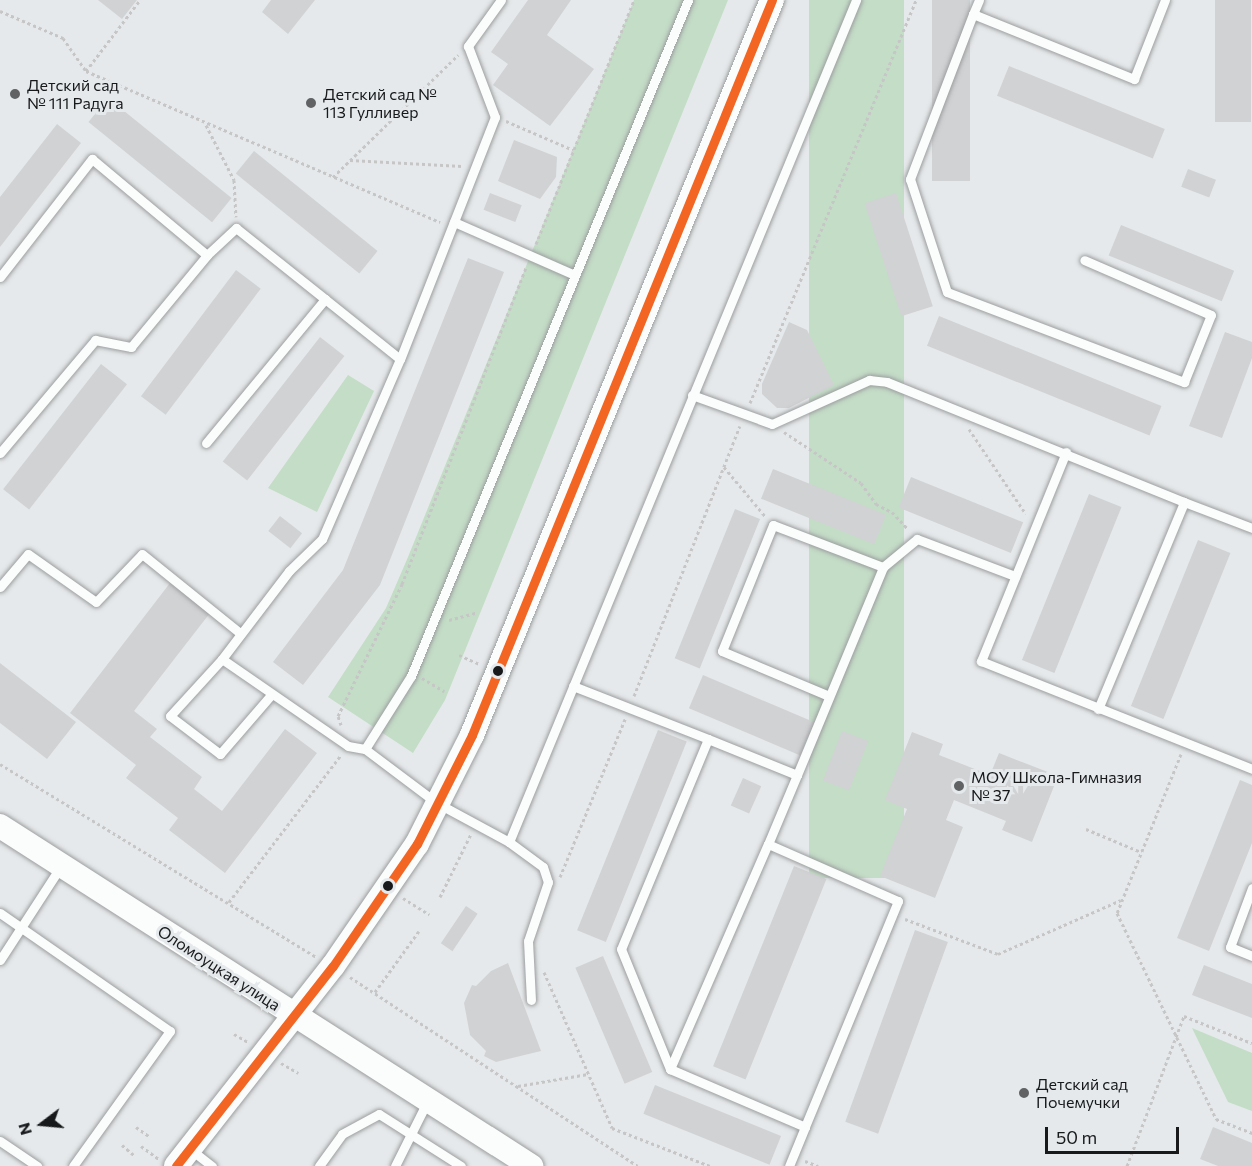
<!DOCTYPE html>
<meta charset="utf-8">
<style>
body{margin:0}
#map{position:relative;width:1252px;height:1166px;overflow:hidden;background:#e6e9eb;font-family:Commissioner,sans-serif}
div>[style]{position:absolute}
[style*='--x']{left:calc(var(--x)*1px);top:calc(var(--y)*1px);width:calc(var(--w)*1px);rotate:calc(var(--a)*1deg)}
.green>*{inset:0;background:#c4ddc7;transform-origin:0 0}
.building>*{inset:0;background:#d1d2d4;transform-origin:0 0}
.path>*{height:3px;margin-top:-1.5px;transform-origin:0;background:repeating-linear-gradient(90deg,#c6c6c6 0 3px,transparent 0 6px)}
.roads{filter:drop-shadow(0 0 2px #9c9e9f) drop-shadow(0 0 2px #9c9e9f)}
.service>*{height:9px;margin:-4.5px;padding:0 4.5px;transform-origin:4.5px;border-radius:4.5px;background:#fbfcfc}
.tertiary>*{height:24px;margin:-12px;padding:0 12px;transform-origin:12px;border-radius:12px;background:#fbfcfc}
.bus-1>*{height:9px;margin:-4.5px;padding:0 4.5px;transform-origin:4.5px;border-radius:4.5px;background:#f26522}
.dots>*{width:16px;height:16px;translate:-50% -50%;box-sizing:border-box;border:3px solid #e5e9ec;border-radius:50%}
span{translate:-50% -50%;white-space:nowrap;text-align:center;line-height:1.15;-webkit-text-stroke:6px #e5e9ec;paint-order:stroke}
.poi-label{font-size:16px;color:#18191b}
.left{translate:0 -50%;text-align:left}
.street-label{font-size:16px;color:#18191b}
.north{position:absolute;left:12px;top:1094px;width:60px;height:60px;-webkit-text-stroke:4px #e5e9ec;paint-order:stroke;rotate:254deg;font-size:16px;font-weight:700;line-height:24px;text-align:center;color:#18191b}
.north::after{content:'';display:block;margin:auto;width:21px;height:27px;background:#18191b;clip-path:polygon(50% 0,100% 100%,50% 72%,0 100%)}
.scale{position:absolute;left:1045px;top:1127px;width:134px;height:27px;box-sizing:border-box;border:3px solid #18191b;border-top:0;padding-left:8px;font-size:18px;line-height:21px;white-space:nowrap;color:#18191b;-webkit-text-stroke:4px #e5e9ec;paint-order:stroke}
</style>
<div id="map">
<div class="green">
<i style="clip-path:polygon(634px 0,728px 0,445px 700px,413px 753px,328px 697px,386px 608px,408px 557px)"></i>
<i style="left:809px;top:0;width:95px;height:878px"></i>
<i style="clip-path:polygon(348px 375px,374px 391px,317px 512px,268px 488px)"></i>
<i style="clip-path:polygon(1192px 1028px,1252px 1053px,1252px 1111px,1228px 1102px)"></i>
</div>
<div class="building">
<i style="clip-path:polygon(98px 0,137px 0,122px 19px)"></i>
<i style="clip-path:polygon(271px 0,315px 0,288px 34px,262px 12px)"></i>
<i style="clip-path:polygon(528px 0,571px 0,547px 35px,594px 69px,550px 126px,493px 85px,508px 64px,491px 52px)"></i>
<i style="left:932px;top:0;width:38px;height:181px"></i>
<i style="left:1215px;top:0;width:36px;height:122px"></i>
<i style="left:1009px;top:66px;width:168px;height:32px;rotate:22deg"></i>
<i style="left:108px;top:98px;width:159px;height:31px;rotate:39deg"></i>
<i style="clip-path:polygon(57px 124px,81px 143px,0 247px,0 197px)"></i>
<i style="clip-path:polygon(514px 140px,557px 157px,556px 177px,540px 199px,498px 181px)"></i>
<i style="left:254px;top:151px;width:159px;height:29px;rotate:39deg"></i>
<i style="left:1188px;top:169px;width:30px;height:19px;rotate:21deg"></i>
<i style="left:490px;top:193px;width:34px;height:18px;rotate:21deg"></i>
<i style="left:896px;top:193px;width:119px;height:33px;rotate:72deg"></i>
<i style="left:1121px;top:225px;width:122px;height:33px;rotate:22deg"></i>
<i style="clip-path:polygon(468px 258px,504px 272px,380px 585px,303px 685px,273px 662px,343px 570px)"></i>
<i style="left:236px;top:270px;width:31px;height:158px;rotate:37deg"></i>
<i style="left:939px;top:316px;width:240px;height:32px;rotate:22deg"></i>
<i style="clip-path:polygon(789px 322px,807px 330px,834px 385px,789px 408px,777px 408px,762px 394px,762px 384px)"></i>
<i style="clip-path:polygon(1225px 332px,1252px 342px,1252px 358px,1222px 438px,1189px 426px)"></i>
<i style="left:320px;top:337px;width:31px;height:158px;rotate:38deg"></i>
<i style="left:101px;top:364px;width:33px;height:159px;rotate:38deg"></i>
<i style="left:773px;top:469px;width:122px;height:32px;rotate:22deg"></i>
<i style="left:911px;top:477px;width:121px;height:33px;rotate:22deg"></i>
<i style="left:1089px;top:494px;width:35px;height:179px;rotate:22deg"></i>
<i style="left:735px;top:509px;width:27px;height:161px;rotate:22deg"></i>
<i style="left:280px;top:516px;width:28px;height:19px;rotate:38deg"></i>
<i style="left:1198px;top:540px;width:35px;height:179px;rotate:22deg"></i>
<i style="clip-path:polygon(170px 583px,210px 613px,134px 711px,157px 729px,150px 737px,202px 777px,194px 789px,222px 811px,285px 729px,317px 753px,225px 873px,169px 830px,178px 818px,126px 778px,136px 765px,70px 713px)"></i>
<i style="clip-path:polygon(0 663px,76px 722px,47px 759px,0 723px)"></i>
<i style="left:703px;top:675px;width:121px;height:36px;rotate:23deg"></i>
<i style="left:658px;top:730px;width:31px;height:216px;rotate:22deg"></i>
<i style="left:842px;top:731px;width:28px;height:53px;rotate:21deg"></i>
<i style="clip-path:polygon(912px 732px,943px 744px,939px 755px,990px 775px,999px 753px,1058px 776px,1032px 842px,1002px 830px,1006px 821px,954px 800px,946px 820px,963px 827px,935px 898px,880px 876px,907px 809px,885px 800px)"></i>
<i style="left:743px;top:778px;width:20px;height:30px;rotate:24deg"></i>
<i style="clip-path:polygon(1240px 780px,1252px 785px,1252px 843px,1209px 951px,1177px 938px)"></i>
<i style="left:794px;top:866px;width:35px;height:216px;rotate:22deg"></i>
<i style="left:466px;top:906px;width:14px;height:45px;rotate:34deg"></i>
<i style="left:915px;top:930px;width:35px;height:204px;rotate:20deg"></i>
<i style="left:603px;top:956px;width:126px;height:30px;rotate:67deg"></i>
<i style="clip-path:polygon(508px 963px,541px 1051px,496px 1062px,484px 1056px,486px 1051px,470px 1035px,464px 1003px,472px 985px,476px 986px,491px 971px)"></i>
<i style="clip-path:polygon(1204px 965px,1252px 984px,1252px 1018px,1192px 995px)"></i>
<i style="left:655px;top:1085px;width:136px;height:31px;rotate:22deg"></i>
<i style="clip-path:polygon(1213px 1127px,1252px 1143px,1252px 1166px,1218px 1166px,1200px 1159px)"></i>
</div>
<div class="path">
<i style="--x:0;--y:11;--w:69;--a:23.2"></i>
<i style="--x:63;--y:38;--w:40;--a:55.1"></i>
<i style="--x:86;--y:71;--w:385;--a:23.1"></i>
<i style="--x:86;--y:71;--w:89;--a:-52.7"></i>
<i style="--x:506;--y:121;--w:73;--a:23.4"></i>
<i style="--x:206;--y:125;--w:62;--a:63"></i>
<i style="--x:234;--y:180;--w:37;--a:87"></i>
<i style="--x:350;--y:160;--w:112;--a:3.1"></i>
<i style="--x:333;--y:177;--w:175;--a:-44.3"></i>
<i style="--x:536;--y:244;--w:263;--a:-68.1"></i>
<i style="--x:750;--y:403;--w:436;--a:-67.6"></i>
<i style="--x:969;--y:429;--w:102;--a:56.2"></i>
<i style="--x:784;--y:432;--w:92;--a:33.5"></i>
<i style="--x:861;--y:483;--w:26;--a:54"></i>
<i style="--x:876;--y:504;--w:18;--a:27"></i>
<i style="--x:892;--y:512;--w:23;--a:47"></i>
<i style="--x:724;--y:467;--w:64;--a:50.1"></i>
<i style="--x:449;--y:620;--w:28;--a:-15"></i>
<i style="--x:459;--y:655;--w:22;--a:24"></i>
<i style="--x:422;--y:678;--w:26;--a:31"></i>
<i style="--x:634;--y:696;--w:290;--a:-68.6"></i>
<i style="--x:341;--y:725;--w:9;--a:-108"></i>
<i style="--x:338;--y:716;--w:147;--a:-64.1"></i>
<i style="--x:402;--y:584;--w:340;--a:-68.6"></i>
<i style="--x:1181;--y:754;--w:171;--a:111.9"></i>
<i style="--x:1117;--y:913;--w:229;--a:64.3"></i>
<i style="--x:1216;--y:1119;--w:39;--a:21"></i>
<i style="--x:0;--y:764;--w:370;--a:31.4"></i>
<i style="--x:1086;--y:829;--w:60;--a:22.7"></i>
<i style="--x:560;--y:877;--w:171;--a:-67.6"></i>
<i style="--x:440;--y:897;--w:70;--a:-63.8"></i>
<i style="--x:403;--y:898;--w:31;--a:32"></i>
<i style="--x:229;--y:902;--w:185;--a:-52.7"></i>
<i style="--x:905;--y:919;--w:99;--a:20.6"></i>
<i style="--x:998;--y:954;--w:134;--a:-23.7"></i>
<i style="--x:544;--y:972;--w:170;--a:66.4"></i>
<i style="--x:612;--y:1128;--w:105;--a:21.2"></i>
<i style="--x:350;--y:977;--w:344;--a:33.3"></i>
<i style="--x:375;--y:992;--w:75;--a:-54.2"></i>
<i style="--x:234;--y:1034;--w:16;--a:30"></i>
<i style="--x:281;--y:1063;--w:20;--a:30"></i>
<i style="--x:518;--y:1086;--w:71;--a:-9.7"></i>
<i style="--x:136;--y:1127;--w:16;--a:35"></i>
<i style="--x:122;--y:1145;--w:16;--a:40"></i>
<i style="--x:141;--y:1146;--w:22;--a:36"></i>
<i style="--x:805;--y:1161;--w:14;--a:21"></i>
<i style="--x:1127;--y:1166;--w:160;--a:-69.2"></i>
<i style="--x:1184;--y:1016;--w:73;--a:21.7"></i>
</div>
<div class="roads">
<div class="service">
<i style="--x:501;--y:0;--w:57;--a:125.7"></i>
<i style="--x:468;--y:46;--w:76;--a:69.2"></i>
<i style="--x:495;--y:117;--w:260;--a:111.4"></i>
<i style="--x:400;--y:359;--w:196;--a:113.4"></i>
<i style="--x:322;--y:539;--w:46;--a:135.9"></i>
<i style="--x:289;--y:571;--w:111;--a:127.3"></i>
<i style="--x:222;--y:659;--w:153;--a:34.6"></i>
<i style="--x:348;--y:746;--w:17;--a:10"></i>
<i style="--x:365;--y:749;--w:90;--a:36.9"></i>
<i style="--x:437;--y:803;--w:82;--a:28.4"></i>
<i style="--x:509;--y:842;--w:911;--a:-67.6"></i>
<i style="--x:979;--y:0;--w:15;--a:113"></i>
<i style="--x:973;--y:14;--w:174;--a:22"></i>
<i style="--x:1134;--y:79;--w:85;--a:-68.6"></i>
<i style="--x:973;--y:14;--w:177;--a:110.9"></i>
<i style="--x:910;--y:179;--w:119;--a:71.9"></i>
<i style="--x:947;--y:292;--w:254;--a:20.8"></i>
<i style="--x:1184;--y:382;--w:72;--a:-68.1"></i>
<i style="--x:1211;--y:315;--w:138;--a:-156.6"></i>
<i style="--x:454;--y:222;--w:132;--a:23.7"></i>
<i style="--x:0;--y:277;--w:150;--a:-52.1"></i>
<i style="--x:92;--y:159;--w:150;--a:39.9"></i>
<i style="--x:692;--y:395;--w:85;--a:19.9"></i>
<i style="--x:772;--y:424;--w:107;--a:-24.4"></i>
<i style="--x:869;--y:380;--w:18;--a:6"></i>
<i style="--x:887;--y:382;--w:320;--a:22"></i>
<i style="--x:206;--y:443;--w:187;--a:-50.4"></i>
<i style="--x:325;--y:299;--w:96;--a:38.7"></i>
<i style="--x:1066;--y:452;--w:226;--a:112.1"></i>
<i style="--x:981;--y:661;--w:292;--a:21.7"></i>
<i style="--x:0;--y:453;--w:148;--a:-49.9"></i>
<i style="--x:95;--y:340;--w:37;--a:11"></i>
<i style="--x:131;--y:347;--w:119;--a:-50.4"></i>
<i style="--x:207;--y:255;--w:40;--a:-43"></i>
<i style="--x:236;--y:228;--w:114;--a:38.6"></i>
<i style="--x:0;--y:587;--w:43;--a:-49.7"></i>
<i style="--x:28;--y:554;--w:83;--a:35.2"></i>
<i style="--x:96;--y:602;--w:66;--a:-46.2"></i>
<i style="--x:142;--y:554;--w:127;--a:38.9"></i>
<i style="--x:222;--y:659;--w:77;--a:132.4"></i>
<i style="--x:170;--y:716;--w:63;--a:37.2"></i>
<i style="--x:220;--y:754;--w:77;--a:-49.2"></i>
<i style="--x:573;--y:686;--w:145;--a:21.4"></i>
<i style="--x:708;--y:739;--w:227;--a:112.5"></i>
<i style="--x:621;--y:949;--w:130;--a:67.8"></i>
<i style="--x:670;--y:1069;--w:147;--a:23.2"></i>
<i style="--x:805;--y:1127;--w:42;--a:112.3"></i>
<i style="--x:829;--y:696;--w:116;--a:-157.2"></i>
<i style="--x:722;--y:651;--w:136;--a:-68"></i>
<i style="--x:773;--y:525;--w:118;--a:20.9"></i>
<i style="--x:1098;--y:709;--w:224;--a:-67.4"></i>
<i style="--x:1184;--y:502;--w:73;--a:20.9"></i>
<i style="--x:708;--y:739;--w:96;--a:22"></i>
<i style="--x:797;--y:775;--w:75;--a:112.8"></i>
<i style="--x:768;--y:844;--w:142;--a:23.7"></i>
<i style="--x:898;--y:901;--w:244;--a:112.4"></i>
<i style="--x:365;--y:749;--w:86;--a:-57.8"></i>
<i style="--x:411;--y:676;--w:731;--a:-67.72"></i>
<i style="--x:797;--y:775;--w:225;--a:-67.5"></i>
<i style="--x:883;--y:567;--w:44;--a:-39.5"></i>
<i style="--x:917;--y:539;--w:105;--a:20.7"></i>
<i style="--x:509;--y:842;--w:42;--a:36.3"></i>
<i style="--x:543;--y:867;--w:16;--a:72"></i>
<i style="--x:548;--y:882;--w:62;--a:108.7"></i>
<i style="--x:528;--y:941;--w:59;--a:87.1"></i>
<i style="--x:1252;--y:888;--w:63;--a:110.4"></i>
<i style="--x:1230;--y:947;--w:24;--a:22"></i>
<i style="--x:0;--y:913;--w:207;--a:34.8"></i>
<i style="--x:170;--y:1031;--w:166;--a:125.7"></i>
<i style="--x:0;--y:960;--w:112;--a:-57"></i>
<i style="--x:670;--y:1069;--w:245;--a:-66.5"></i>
<i style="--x:0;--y:1141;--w:45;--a:34"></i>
<i style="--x:190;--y:1149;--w:28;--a:38"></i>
<i style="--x:319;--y:1166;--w:39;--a:-54"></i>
<i style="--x:342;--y:1134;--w:42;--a:-28.4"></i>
<i style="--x:379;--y:1114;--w:97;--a:32.4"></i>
<i style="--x:395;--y:1166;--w:74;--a:-63.4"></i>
</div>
<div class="tertiary">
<i style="--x:0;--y:826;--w:631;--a:32.63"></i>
<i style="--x:176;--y:1166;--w:254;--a:-51.9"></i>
<i style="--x:333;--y:966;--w:148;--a:-55.5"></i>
<i style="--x:417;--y:844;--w:122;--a:-63.2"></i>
<i style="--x:472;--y:735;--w:794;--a:-67.8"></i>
</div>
</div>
<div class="bus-1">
<i style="--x:176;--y:1166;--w:254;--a:-51.9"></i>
<i style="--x:333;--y:966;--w:148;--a:-55.5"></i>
<i style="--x:417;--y:844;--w:122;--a:-63.2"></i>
<i style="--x:472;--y:735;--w:794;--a:-67.8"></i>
</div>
<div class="dots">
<i style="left:15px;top:94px;background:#606264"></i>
<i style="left:311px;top:103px;background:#606264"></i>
<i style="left:498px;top:671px;background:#18191b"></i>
<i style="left:959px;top:786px;background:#606264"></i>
<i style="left:388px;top:886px;background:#18191b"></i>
<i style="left:1024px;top:1093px;background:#606264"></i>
</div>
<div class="poi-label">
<span class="left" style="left:27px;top:94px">Детский сад<br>№ 111 Радуга</span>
<span class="left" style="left:323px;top:103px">Детский сад №<br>113 Гулливер</span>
<span class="left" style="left:971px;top:786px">МОУ Школа-Гимназия<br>№ 37</span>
<span class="left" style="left:1036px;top:1093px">Детский сад<br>Почемучки</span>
</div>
<div class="street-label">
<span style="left:219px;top:968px;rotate:33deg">Оломоуцкая улица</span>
</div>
<div class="north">N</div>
<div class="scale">50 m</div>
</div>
